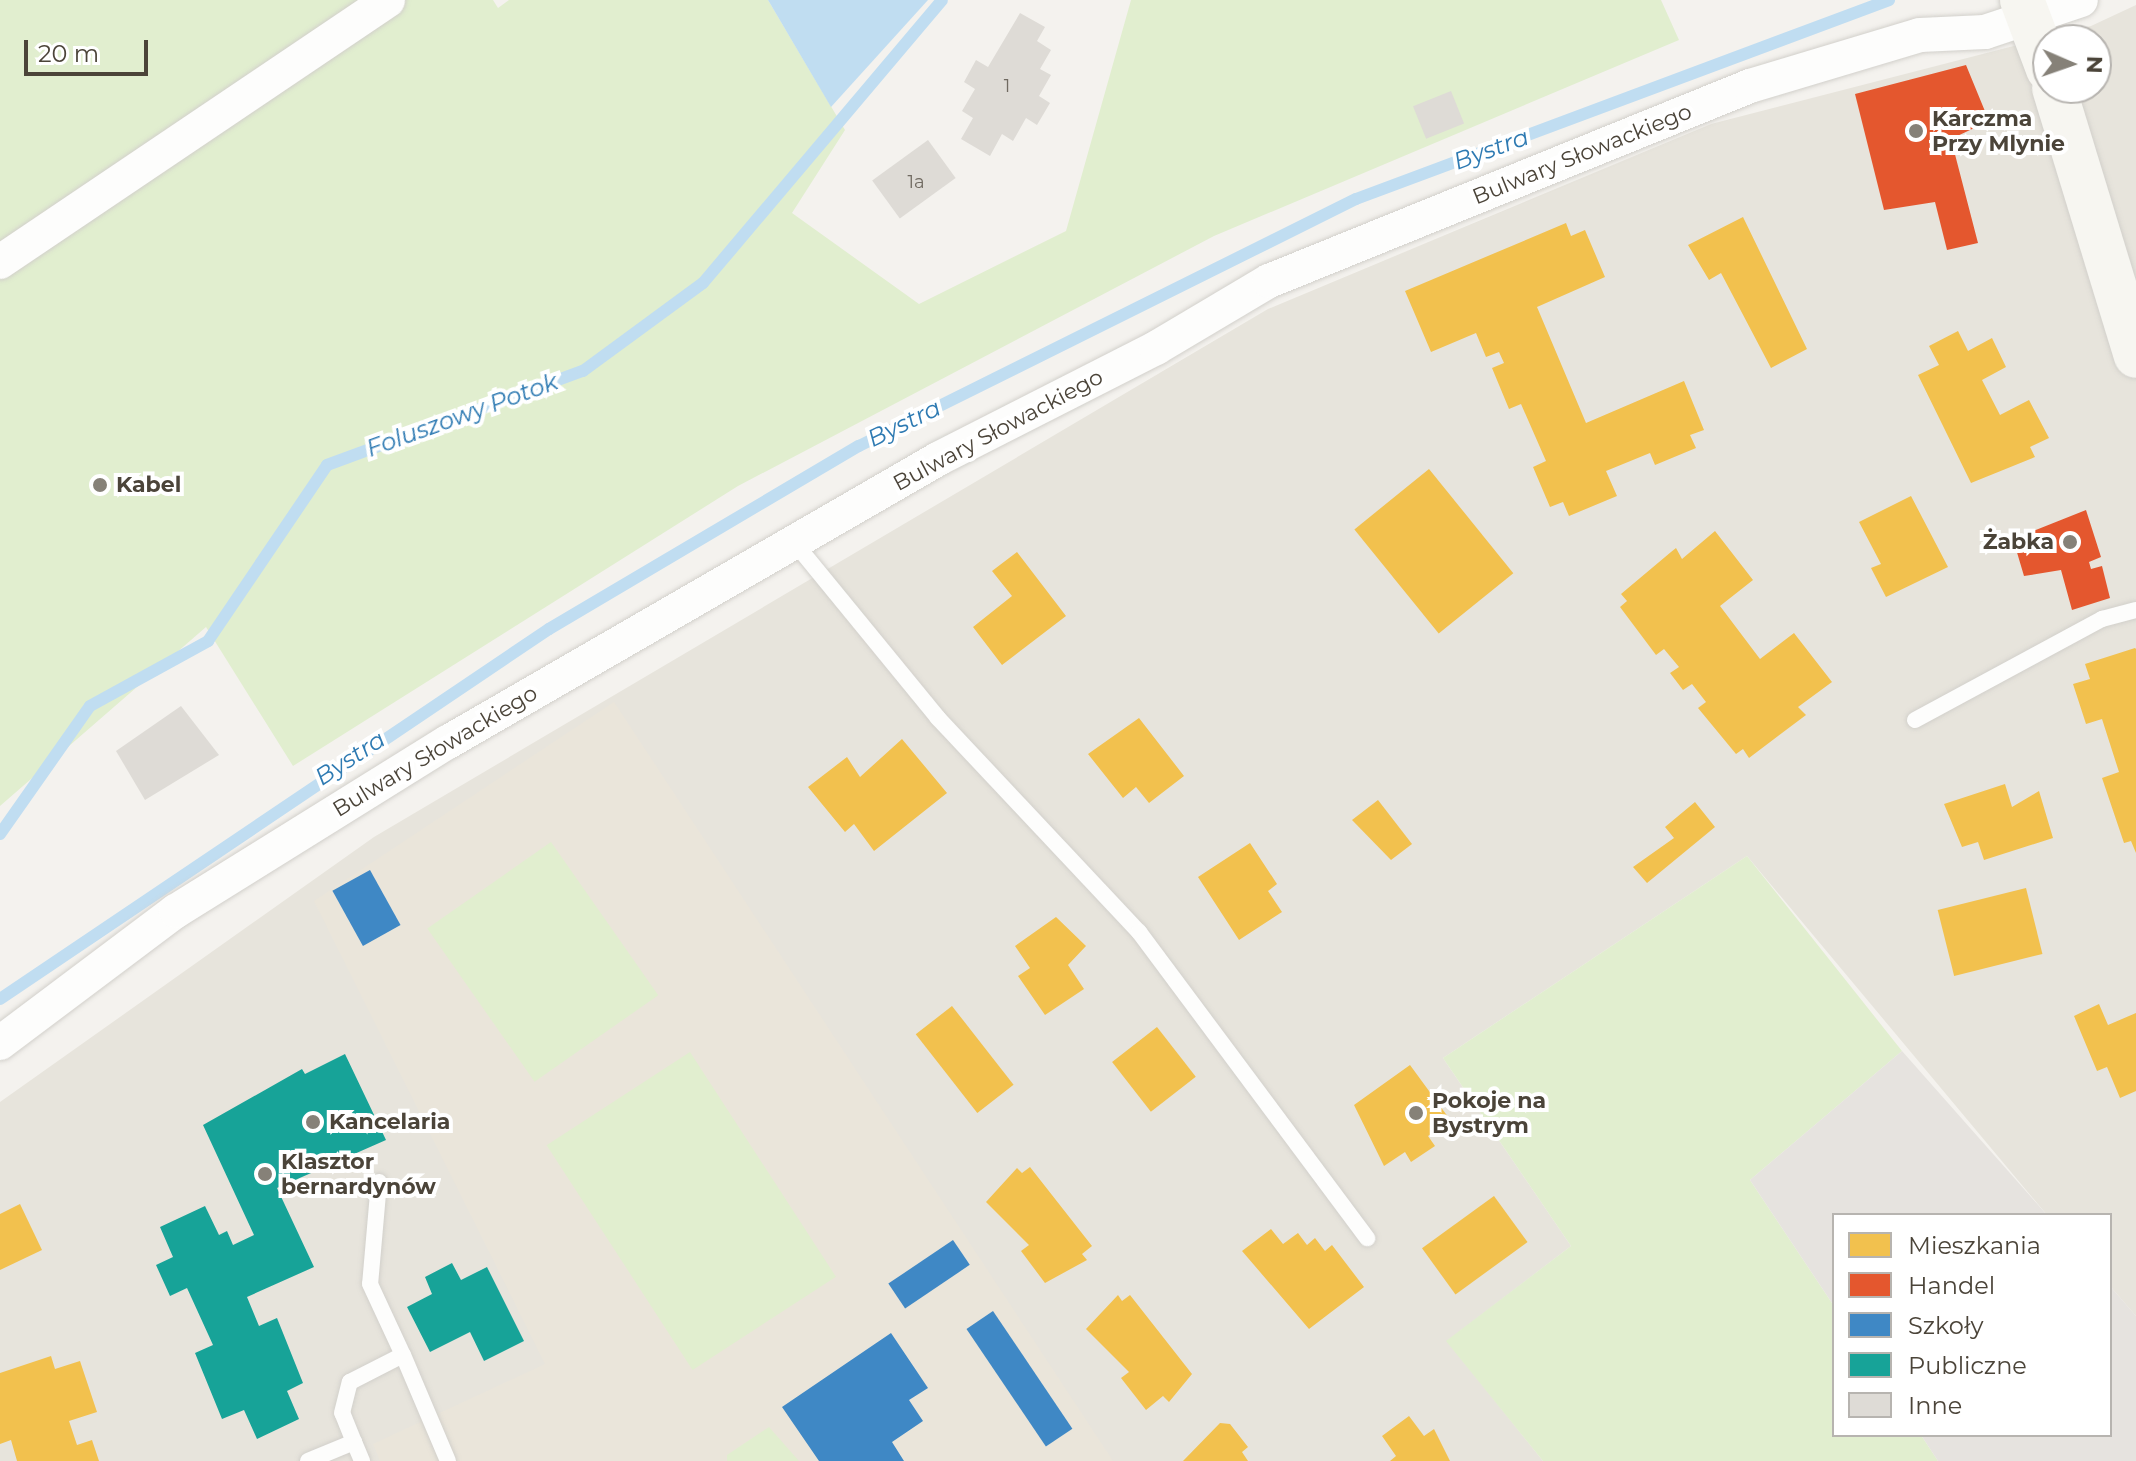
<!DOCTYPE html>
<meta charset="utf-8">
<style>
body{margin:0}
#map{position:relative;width:2136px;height:1461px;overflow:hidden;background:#f4f2ee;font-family:Montserrat,sans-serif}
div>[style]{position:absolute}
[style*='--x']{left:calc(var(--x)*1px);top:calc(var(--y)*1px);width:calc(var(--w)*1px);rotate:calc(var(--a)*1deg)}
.residential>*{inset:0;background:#e7e4dc}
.education>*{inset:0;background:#eae5da}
.green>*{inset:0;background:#e1eecf;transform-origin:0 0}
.parking>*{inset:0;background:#e6e3df}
.water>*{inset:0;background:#c0ddf1}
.homes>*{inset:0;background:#f2c14e;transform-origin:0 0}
.shops>*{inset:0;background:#e4572e}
.schools>*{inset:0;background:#3f88c5;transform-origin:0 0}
.public>*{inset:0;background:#17a398}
.stream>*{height:12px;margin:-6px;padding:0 6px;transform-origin:6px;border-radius:6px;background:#c0ddf1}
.building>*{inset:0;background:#dedbd6;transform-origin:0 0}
.roads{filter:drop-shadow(0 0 2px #d2d0cb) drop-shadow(0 0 2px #d2d0cb)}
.lane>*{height:16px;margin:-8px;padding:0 8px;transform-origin:8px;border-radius:8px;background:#fdfdfc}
.street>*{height:34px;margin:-17px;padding:0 17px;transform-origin:17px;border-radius:17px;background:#fdfdfc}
.secondary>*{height:44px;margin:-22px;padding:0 22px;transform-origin:22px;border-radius:22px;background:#f7f6f1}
.dots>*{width:22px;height:22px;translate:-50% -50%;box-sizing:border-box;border:4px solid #fff;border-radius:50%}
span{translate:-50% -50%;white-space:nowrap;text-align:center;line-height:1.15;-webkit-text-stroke:8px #fff;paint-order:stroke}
.number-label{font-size:18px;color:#706a61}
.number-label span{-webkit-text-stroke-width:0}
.poi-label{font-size:22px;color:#4b4439;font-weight:700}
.left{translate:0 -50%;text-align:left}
.right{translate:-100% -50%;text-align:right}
.street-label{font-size:22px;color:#4b4439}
.water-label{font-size:24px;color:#2e7ab2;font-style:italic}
.legend{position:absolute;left:1832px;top:1213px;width:280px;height:224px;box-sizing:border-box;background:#fff;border:2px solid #b7b4b0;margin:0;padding:10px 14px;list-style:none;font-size:24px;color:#4b4439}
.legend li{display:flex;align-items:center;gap:16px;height:40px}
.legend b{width:40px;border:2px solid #b7b4b0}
.north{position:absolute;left:2032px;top:24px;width:80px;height:80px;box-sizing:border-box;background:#fff;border:2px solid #b7b4b0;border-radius:50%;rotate:92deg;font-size:22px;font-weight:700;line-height:32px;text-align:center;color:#4b4439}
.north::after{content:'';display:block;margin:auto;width:28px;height:36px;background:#868178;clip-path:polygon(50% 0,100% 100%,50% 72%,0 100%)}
.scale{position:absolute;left:24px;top:40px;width:124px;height:36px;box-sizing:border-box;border:4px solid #4b4439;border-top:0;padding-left:10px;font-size:24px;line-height:28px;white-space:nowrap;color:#4b4439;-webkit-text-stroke:6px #fff;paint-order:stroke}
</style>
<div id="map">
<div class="residential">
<i style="clip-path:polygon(evenodd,2136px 5px,2136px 1316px,2110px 1286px,2110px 1215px,2047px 1215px,1747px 856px,1443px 1058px,1571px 1246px,1447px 1341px,1543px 1461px,0 1461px,0 1102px,374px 837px,1268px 309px,1711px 124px,2091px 26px,2136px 5px,2048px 40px,2096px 40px,2096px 88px,2048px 88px,2048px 40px)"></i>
</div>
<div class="education">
<i style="clip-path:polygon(614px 702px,1113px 1461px,380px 1461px,373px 1444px,545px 1364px,314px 901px)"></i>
</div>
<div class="green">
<i style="clip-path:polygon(0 0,493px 0,498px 8px,509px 0,768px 0,845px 130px,792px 213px,919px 304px,1066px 231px,1131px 0,1661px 0,1679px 40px,1214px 236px,738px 486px,293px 766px,206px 627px,0 806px)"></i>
<i style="left:551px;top:842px;width:187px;height:151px;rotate:55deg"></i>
<i style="clip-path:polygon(1747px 856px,1902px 1051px,1750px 1180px,1834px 1306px,1834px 1435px,1921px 1435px,1938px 1461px,1543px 1461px,1446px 1341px,1571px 1246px,1443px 1058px)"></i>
<i style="left:690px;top:1052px;width:268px;height:171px;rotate:57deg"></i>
<i style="clip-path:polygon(769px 1427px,799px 1461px,727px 1461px,727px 1455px)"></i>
</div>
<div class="parking">
<i style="clip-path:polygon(1902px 1051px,2047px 1215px,1834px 1215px,1834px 1306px,1750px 1180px)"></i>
<i style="clip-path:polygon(2110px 1286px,2136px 1316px,2136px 1461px,1938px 1461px,1921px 1435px,2110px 1435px)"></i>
</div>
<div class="water">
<i style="clip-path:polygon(768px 0,928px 0,831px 107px)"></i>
</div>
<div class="homes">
<i style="clip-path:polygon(1743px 217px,1807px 349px,1771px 368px,1721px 273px,1709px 280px,1688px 245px)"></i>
<i style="clip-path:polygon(1566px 223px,1571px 236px,1585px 230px,1605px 277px,1537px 307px,1586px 423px,1684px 381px,1704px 430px,1690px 435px,1696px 448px,1655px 465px,1650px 453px,1606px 471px,1617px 496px,1569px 516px,1563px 502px,1550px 507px,1533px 467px,1546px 461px,1521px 404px,1509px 409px,1492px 368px,1504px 363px,1499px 352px,1486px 357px,1476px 333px,1431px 352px,1405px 291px)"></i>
<i style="clip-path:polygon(1958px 331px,1968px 351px,1992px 338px,2006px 367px,1982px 380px,2000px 415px,2029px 400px,2049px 438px,2030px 447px,2035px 457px,1971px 483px,1918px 375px,1939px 365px,1929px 346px)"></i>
<i style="left:1429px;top:469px;width:134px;height:96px;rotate:51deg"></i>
<i style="clip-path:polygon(1911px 496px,1948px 567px,1886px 597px,1871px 568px,1881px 564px,1859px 522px)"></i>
<i style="clip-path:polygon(1715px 531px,1753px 580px,1720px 606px,1760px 659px,1794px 633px,1832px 682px,1798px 707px,1806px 715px,1749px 758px,1743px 749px,1736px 754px,1698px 708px,1706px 702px,1692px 684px,1683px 690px,1670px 673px,1679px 667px,1664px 649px,1656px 655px,1620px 607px,1627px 601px,1621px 594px,1671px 552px,1676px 548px,1682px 559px)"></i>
<i style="clip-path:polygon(1017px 552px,1066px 616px,1002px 665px,973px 627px,1012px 596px,992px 571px)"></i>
<i style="clip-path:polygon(2135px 648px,2136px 649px,2136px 853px,2131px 841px,2124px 843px,2102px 778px,2119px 772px,2102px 719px,2086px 724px,2073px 684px,2090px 679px,2085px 664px)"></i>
<i style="clip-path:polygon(1139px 718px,1184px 776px,1149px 803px,1136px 787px,1123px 798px,1088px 754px)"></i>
<i style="clip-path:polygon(902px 739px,947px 793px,874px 851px,854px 824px,845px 832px,808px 787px,847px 757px,860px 777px)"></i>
<i style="clip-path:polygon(2005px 784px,2012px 807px,2039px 791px,2053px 838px,1984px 860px,1978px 842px,1962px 847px,1944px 804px)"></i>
<i style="clip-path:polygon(1378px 800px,1412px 844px,1391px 860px,1352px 820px)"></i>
<i style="clip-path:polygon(1695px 802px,1715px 827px,1647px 883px,1633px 867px,1674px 838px,1665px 827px)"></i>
<i style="clip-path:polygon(1250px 843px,1277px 884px,1268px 891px,1282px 912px,1239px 940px,1198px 877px)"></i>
<i style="left:2026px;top:888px;width:68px;height:91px;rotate:76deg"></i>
<i style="clip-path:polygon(1056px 917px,1086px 946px,1068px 965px,1084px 989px,1045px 1015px,1018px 976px,1030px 968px,1015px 946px)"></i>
<i style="clip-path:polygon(2099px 1004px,2108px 1025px,2136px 1013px,2136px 1091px,2120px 1098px,2107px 1067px,2097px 1071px,2074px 1016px)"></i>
<i style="left:952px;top:1006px;width:100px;height:46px;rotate:52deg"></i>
<i style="left:1157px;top:1027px;width:63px;height:57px;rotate:52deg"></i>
<i style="clip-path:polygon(1410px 1065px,1451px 1121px,1428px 1136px,1435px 1146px,1411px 1162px,1405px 1152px,1384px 1166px,1354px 1105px)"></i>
<i style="clip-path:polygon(1030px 1167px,1092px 1246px,1082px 1254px,1087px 1260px,1045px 1283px,1021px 1251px,1029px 1245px,986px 1202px,1017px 1168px,1022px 1173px)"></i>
<i style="left:1494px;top:1196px;width:57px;height:89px;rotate:54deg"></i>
<i style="clip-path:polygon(20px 1204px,42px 1250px,0 1270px,0 1214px)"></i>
<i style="clip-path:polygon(1271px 1229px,1283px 1244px,1298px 1233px,1307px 1245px,1315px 1238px,1325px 1251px,1332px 1245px,1364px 1287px,1309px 1329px,1242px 1251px)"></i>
<i style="clip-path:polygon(1118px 1295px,1122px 1301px,1130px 1295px,1192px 1374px,1169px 1402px,1163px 1396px,1146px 1410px,1121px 1378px,1129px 1372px,1086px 1329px)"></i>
<i style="clip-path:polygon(51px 1356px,55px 1369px,80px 1361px,97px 1412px,69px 1421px,77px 1445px,92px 1440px,99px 1461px,17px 1461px,11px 1440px,0 1444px,0 1373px)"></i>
<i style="clip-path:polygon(1409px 1416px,1424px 1436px,1434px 1429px,1450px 1461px,1390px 1461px,1396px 1456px,1382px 1436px)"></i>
<i style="clip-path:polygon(1220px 1423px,1230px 1424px,1248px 1447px,1242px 1452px,1248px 1461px,1183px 1461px)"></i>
</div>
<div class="shops">
<i style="clip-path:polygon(1966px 65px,1989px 121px,1951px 139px,1978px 243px,1947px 250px,1935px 202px,1884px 210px,1855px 94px)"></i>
<i style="clip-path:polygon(2086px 510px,2101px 557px,2089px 562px,2091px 569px,2102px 566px,2110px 598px,2072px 610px,2061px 570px,2024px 576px,2013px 539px)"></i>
</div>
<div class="schools">
<i style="left:370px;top:870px;width:63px;height:43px;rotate:61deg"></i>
<i style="left:953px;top:1240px;width:30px;height:78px;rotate:56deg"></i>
<i style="left:993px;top:1311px;width:142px;height:32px;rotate:56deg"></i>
<i style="clip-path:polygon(891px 1333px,928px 1388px,909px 1400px,923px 1421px,892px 1442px,904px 1461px,819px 1461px,782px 1407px)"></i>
</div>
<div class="public">
<i style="clip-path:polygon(345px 1054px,386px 1140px,277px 1188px,314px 1267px,247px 1297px,259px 1326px,277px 1318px,303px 1383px,287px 1391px,299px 1419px,257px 1439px,244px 1410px,222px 1419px,195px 1353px,213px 1345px,187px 1288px,170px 1296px,156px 1265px,173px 1257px,160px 1227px,205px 1206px,219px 1235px,227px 1231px,233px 1245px,254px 1235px,203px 1125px,302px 1069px,305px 1074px)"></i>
<i style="clip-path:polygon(452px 1263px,461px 1280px,487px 1267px,524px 1341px,484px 1361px,470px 1332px,430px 1352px,407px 1307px,432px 1294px,425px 1277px)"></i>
</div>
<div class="stream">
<i style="--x:0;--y:834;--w:156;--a:-54.9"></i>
<i style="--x:90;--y:706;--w:135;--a:-28.8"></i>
<i style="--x:208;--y:641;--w:212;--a:-55.9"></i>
<i style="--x:327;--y:465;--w:273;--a:-20.2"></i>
<i style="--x:583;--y:371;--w:149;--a:-36.3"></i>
<i style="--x:703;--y:283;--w:370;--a:-49.8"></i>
<i style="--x:0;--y:999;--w:662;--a:-33.98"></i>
<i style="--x:549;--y:629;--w:360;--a:-30.6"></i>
<i style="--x:859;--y:446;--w:555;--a:-26.43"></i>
<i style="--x:1356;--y:199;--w:569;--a:-20.47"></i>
</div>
<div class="building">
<i style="clip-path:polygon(1020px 13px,1045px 27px,1037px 41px,1051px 50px,1040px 69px,1051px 75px,1039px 96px,1050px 103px,1037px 125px,1026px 118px,1013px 141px,1002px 134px,990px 156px,961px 139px,973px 118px,962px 111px,975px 89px,964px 82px,976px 60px,988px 67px)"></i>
<i style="left:1451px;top:91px;width:35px;height:41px;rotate:68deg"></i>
<i style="left:928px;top:140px;width:47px;height:69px;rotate:54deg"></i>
<i style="clip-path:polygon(181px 706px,219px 755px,145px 800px,116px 751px)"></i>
</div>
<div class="roads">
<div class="lane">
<i style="--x:794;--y:542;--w:227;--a:50.7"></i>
<i style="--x:938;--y:718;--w:294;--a:46.8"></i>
<i style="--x:1139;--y:932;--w:382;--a:53.3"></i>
<i style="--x:1915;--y:720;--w:213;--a:-28.4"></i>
<i style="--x:2102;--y:619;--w:35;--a:-15"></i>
<i style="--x:379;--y:1182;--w:102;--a:95"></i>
<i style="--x:370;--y:1284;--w:78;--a:65.1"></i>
<i style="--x:354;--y:1442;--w:31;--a:-112"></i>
<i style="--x:342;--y:1413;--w:32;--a:-76"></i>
<i style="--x:350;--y:1382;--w:59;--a:-27"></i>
<i style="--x:403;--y:1355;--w:115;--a:67"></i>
<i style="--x:308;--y:1461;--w:50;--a:-22.4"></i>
<i style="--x:354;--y:1442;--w:21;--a:67"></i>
</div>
<div class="street">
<i style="--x:0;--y:262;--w:468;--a:-34"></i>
<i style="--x:0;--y:1043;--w:220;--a:-36.9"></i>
<i style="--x:176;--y:911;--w:320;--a:-31.9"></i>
<i style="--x:448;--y:742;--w:566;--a:-30.01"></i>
<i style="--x:938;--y:459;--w:245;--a:-27"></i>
<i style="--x:1156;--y:348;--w:131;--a:-30.7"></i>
<i style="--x:1269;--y:281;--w:519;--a:-22.07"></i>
<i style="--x:1750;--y:86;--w:177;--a:-16.7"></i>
<i style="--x:1920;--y:35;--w:65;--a:-2.6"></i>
<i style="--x:1985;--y:32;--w:101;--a:-18.4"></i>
</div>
<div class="secondary">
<i style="--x:2022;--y:0;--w:74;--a:69.4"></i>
<i style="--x:2054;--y:88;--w:280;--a:73"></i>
</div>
</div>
<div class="dots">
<i style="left:1916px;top:131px;background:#868178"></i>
<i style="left:100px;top:485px;background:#868178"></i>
<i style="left:2070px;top:542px;background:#868178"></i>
<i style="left:1416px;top:1113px;background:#868178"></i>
<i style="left:313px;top:1122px;background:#868178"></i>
<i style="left:265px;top:1174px;background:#868178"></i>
</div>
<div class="number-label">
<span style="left:1007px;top:86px">1</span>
<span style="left:916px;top:182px">1a</span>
</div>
<div class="poi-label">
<span class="left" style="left:1932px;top:131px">Karczma<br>Przy Mlynie</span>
<span class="left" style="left:116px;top:485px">Kabel</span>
<span class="right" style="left:2054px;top:542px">Żabka</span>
<span class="left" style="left:1432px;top:1113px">Pokoje na<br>Bystrym</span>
<span class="left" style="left:329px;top:1122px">Kancelaria</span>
<span class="left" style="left:281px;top:1174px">Klasztor<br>bernardynów</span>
</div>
<div class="street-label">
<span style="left:1582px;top:154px;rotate:-22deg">Bulwary Słowackiego</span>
<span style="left:998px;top:430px;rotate:-28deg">Bulwary Słowackiego</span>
<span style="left:435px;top:751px;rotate:-31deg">Bulwary Słowackiego</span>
</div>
<div class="water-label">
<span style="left:1491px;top:149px;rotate:-20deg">Bystra</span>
<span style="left:462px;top:415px;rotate:-20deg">Foluszowy Potok</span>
<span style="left:904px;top:423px;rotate:-26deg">Bystra</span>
<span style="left:350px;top:758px;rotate:-33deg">Bystra</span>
</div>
<ul class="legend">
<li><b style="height:22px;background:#f2c14e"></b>Mieszkania</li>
<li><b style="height:22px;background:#e4572e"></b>Handel</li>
<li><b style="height:22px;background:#3f88c5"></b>Szkoły</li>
<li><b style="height:22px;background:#17a398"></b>Publiczne</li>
<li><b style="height:22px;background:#dedbd6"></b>Inne</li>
</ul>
<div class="north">N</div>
<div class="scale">20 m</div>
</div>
